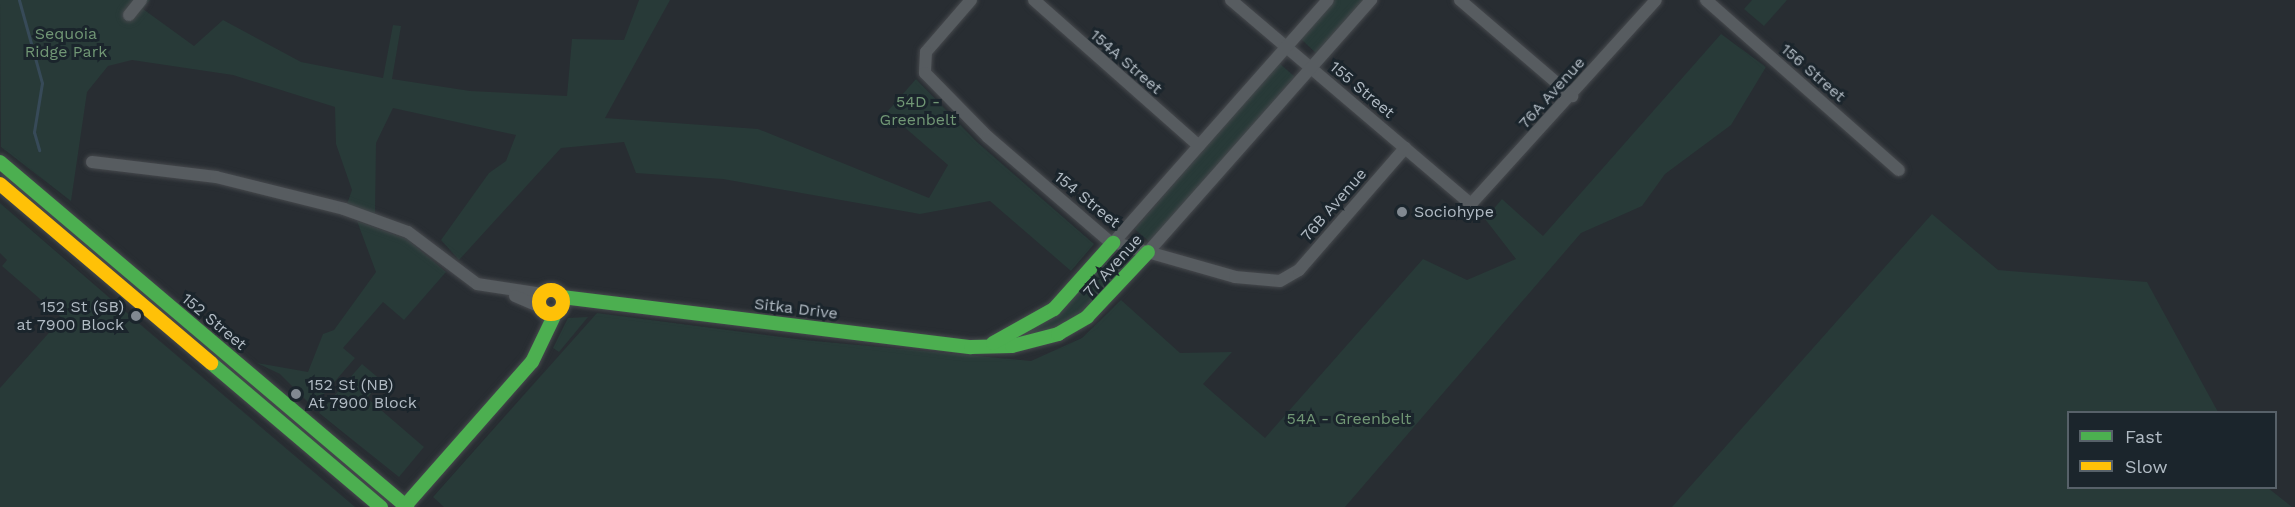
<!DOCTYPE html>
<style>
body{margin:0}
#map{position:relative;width:2295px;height:507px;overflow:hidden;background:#282d32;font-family:"Work Sans",sans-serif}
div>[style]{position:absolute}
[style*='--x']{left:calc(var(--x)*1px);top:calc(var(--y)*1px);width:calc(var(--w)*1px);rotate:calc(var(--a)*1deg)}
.green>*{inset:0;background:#283a38;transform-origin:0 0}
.stream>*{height:3px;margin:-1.5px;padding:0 1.5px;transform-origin:1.5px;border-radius:1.5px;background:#374a58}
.roads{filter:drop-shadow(0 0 2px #46494d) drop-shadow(0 0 2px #46494d)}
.street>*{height:12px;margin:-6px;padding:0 6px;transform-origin:6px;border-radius:6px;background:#575c60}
.fast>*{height:14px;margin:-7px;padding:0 7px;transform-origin:7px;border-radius:7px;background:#4caf50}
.slow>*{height:14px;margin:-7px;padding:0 7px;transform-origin:7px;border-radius:7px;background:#ffc107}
.slow>.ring{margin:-7px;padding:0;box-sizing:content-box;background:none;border:14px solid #ffc107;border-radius:50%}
.dots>*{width:16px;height:16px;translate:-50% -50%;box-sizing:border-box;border:3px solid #1b252c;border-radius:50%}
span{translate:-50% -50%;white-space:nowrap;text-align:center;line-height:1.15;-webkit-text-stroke:6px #1b252c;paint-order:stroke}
.park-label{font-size:16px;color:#719775}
.street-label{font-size:16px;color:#b1bbc4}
.poi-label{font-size:16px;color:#b1bbc4}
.left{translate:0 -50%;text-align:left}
.right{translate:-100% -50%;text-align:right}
.legend{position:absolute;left:2067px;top:411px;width:210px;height:78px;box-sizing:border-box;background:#1b252c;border:2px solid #576169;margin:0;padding:8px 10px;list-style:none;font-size:18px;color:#b1bbc4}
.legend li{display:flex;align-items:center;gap:12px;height:30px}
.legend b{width:30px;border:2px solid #576169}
</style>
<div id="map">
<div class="green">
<i style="clip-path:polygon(0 0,150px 0,143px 9px,194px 46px,223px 20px,301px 62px,383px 78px,393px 25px,401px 26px,392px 79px,470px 91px,567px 96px,572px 39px,624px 40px,639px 0,670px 0,605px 118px,758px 129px,929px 198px,948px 165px,887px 112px,916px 79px,977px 142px,1094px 244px,1071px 271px,990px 201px,920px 214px,723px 179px,636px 173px,624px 142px,561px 148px,459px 260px,441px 240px,489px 173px,506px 161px,516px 135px,393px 108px,376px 143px,375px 214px,347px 204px,352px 190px,336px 144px,335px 107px,233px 75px,132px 60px,108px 66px,87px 92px,71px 201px,1px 147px)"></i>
<i style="clip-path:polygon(1335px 0,1365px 0,1317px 54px,1301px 39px)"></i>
<i style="clip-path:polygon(1752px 0,1787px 0,1764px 26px,1744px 9px)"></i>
<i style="clip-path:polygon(1721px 34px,1766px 67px,1731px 125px,1665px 174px,1642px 206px,1581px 233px,1345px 507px,444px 507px,433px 497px,597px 313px,804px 340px,1031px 361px,1082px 338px,1121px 300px,1180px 353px,1232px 352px,1203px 384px,1265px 438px,1423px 259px,1467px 280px,1516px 259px,1485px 219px,1502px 199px,1543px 236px)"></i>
<i style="left:1279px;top:63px;width:21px;height:220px;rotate:41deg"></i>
<i style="clip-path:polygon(0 203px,142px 326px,355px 507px,0 507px,0 388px,62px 318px,2px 266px,7px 260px,0 253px)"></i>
<i style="clip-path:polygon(1932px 214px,1998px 270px,2147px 282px,2218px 412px,2068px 412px,2068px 488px,2268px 488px,2292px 507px,1672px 507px)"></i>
<i style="clip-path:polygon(357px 221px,407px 239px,446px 272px,404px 320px,383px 302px,343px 348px,355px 358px,313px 407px,280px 374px,257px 363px,308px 372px,323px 334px,334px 330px,376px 272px)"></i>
<i style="clip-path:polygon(1108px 256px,1133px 264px,1069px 324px,1011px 341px)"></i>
<i style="clip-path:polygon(588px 317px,559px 352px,553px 348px,568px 318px)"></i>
<i style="clip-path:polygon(362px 364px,382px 381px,367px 398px,424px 447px,399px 477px,319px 413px)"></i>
</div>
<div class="stream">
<i style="--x:19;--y:0;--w:86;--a:74.5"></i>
<i style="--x:42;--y:83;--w:50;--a:99.3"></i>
<i style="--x:34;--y:132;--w:19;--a:74"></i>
</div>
<div class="roads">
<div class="street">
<i style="--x:971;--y:0;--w:69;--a:130.9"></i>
<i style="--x:926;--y:52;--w:21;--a:93"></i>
<i style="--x:925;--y:73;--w:90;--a:45.5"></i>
<i style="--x:988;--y:137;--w:160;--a:40.7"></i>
<i style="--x:1109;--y:241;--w:131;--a:15.9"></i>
<i style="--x:1235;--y:277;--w:45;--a:5.1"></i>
<i style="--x:1280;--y:281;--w:22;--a:-30"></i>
<i style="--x:1299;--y:270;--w:162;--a:-49"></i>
<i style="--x:1034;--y:0;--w:220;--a:41.5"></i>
<i style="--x:1231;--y:0;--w:315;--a:40.4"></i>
<i style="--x:1471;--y:204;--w:275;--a:-47.8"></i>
<i style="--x:1460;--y:0;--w:148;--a:40.6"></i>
<i style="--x:1706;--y:0;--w:257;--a:41.4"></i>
<i style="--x:129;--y:15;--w:19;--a:-51"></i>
<i style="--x:92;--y:162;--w:125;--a:6.9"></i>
<i style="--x:216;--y:177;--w:132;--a:14"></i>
<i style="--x:344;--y:209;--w:68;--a:19.8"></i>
<i style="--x:408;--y:232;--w:86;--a:37"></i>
<i style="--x:477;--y:284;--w:66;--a:8.7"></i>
<i style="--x:1113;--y:243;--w:324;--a:-48.5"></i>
<i style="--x:1148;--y:252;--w:337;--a:-48.5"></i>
<i style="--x:515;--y:296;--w:26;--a:23"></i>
</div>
<div class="fast">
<i style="--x:0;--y:162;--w:534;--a:40.29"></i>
<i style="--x:562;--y:297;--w:412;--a:7"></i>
<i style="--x:971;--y:347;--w:41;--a:-1.4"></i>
<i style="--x:1012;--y:346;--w:48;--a:-14.6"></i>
<i style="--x:1058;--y:334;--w:34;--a:-30"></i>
<i style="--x:1087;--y:317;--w:89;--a:-46.8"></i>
<i style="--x:993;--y:343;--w:70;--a:-29.1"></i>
<i style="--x:1054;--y:309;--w:89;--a:-48.2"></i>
<i style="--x:211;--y:363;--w:223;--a:40.3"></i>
<i style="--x:404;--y:507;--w:193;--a:-48.6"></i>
<i style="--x:532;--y:362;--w:53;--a:-64.4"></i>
</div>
<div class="slow">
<i style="--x:0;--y:184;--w:277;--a:40.3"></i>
<i class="ring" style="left:539px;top:290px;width:10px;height:10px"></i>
</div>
</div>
<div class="dots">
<i style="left:1402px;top:212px;background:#818991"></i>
<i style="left:136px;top:316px;background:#818991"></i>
<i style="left:296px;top:394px;background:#818991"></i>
</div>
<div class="park-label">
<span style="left:66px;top:43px">Sequoia<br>Ridge Park</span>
<span style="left:918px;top:111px">54D -<br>Greenbelt</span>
<span style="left:1349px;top:419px">54A - Greenbelt</span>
</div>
<div class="street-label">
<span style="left:1126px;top:62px;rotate:41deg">154A Street</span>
<span style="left:1813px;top:73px;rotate:41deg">156 Street</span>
<span style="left:1362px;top:90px;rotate:40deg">155 Street</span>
<span style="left:1552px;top:93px;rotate:-48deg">76A Avenue</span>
<span style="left:1087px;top:200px;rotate:39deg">154 Street</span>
<span style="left:1334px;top:205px;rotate:-49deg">76B Avenue</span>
<span style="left:1113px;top:266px;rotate:-48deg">77 Avenue</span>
<span style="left:796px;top:309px;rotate:7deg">Sitka Drive</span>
<span style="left:214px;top:322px;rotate:40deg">152 Street</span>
</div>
<div class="poi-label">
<span class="left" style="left:1414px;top:212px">Sociohype</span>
<span class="right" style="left:124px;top:316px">152 St (SB)<br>at 7900 Block</span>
<span class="left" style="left:308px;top:394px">152 St (NB)<br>At 7900 Block</span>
</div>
<ul class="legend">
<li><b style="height:8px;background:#4caf50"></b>Fast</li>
<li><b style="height:8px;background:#ffc107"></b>Slow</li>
</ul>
</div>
